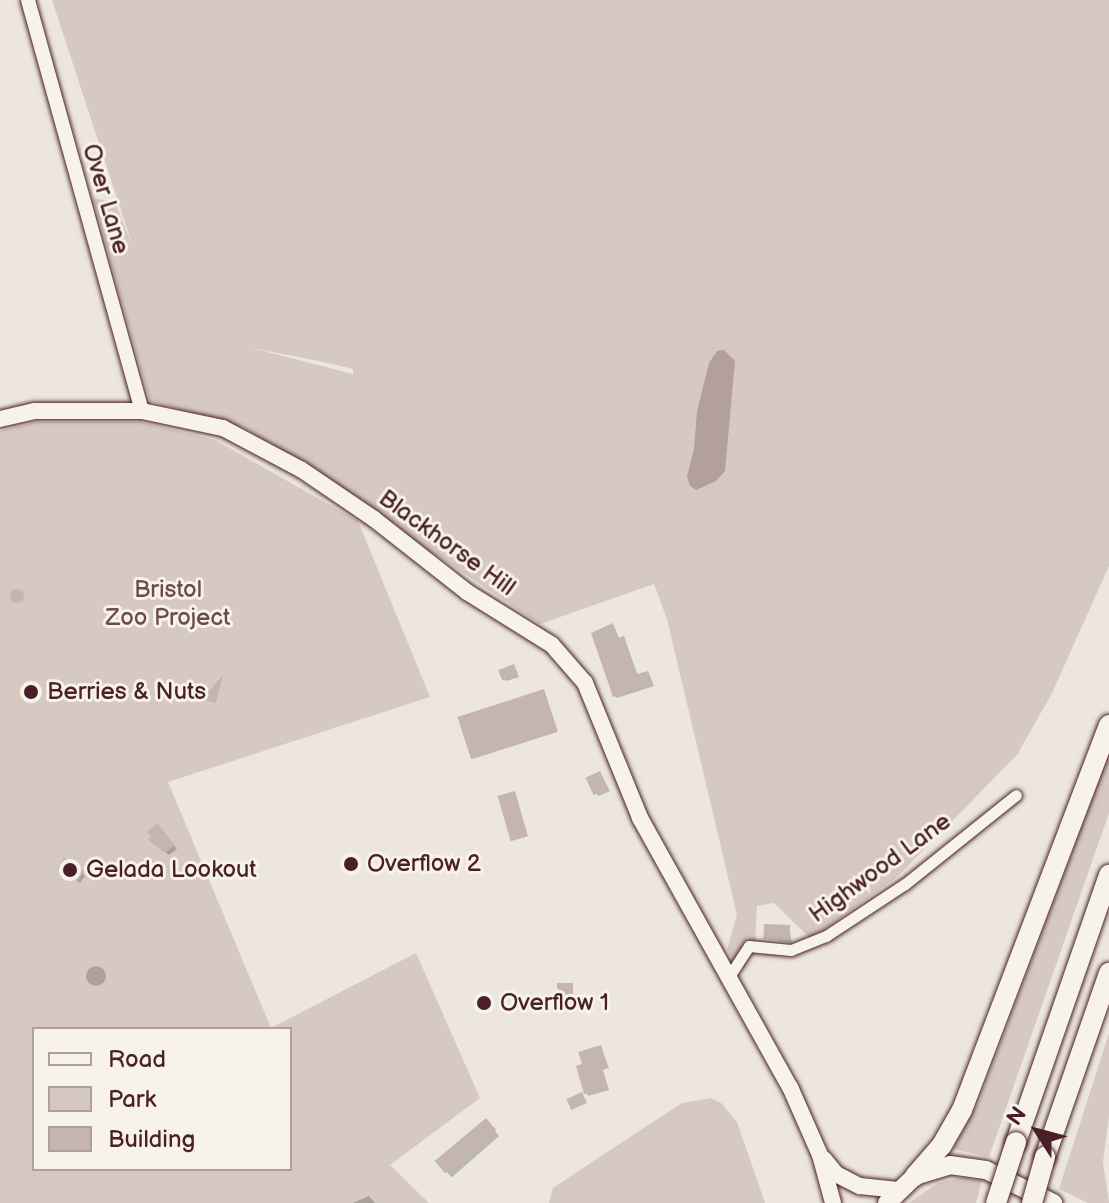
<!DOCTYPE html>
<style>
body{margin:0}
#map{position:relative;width:1109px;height:1203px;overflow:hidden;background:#ece6dd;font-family:"Balsamiq Sans",sans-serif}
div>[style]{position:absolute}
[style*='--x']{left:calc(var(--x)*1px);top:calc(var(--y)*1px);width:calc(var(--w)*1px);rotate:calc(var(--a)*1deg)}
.green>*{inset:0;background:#d5c9c2}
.water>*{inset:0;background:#b39f9d}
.round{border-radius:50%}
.shadow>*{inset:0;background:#0003;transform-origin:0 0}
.building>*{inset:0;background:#c4b5b0;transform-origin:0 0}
.roads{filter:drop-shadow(0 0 2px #4a1f2b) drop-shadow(0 0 2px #4a1f2b)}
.minor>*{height:11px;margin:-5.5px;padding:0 5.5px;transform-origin:5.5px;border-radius:5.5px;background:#f7f3e8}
.tertiary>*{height:14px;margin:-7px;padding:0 7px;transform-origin:7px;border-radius:7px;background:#f7f3e8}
.secondary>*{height:16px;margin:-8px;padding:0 8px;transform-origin:8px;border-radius:8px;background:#f7f3e8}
.primary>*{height:18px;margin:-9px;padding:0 9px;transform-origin:9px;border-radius:9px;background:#f7f3e8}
.motorway>*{height:20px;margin:-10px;padding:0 10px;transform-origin:10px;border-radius:10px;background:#f7f3e8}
.bridges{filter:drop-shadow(0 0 2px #4a1f2b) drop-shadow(0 0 2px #4a1f2b)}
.motorway-bridge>*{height:20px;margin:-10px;padding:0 10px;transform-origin:10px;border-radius:10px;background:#f7f3e8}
.dots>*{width:22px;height:22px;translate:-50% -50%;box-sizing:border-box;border:4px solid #f7f3e8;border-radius:50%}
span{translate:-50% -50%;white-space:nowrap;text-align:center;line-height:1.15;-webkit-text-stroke:6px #f7f3e8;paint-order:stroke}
.street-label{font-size:24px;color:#4a1f2b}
.park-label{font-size:24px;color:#6d4a51}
.poi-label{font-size:24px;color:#4a1f2b}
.left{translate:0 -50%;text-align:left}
.legend{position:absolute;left:32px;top:1027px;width:260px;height:144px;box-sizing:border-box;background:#f7f3e8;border:2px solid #b29e9c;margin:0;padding:10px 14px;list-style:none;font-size:24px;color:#4a1f2b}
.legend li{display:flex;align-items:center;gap:16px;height:40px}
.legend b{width:40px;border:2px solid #b29e9c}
.north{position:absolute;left:997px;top:1091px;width:80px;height:80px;-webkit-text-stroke:6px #f7f3e8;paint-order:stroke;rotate:306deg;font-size:22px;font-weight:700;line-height:32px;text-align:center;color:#4a1f2b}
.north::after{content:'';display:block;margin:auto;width:28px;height:36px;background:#4a1f2b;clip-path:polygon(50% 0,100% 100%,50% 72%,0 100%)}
</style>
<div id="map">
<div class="green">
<i style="clip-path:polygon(evenodd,52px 0,1109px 0,1109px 566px,1052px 693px,1017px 755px,897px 877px,811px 939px,774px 903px,757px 906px,755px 947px,744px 968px,736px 963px,727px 950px,737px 915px,667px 619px,654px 584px,540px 624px,245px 428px,150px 401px,93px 198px,115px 202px,133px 247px,52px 0,248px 347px,333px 364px,353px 369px,353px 374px,248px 347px)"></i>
<i style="clip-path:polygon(evenodd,36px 422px,141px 422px,215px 440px,358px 521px,430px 697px,168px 782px,271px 1028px,416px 953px,480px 1098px,390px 1165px,429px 1203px,0 1203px,0 431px,36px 422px,34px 1029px,290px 1029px,290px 1169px,34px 1169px,34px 1029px)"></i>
<i style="clip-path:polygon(1109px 754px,1109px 813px,989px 1157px,953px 1149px,978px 1104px)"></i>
<i style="clip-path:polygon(1109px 1033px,1109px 1116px,1103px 1162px,1109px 1203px,1088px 1203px,1059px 1189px)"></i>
<i style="clip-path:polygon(711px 1098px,721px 1103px,737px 1122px,765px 1203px,549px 1203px,553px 1188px,589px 1164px,682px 1103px)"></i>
<i style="clip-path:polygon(961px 1178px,982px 1180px,976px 1203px,909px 1203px,938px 1183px)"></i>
</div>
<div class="water">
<i style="clip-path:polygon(724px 350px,735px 361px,725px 471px,716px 481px,696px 490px,690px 486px,687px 476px,694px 449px,697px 411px,709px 363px,717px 351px)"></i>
<i class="round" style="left:86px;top:966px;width:20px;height:20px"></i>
</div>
<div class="shadow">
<i style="clip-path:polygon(17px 591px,23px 600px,17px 603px,12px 596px)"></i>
<i style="clip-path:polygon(624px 639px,638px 676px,648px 673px,654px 686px,617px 698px,615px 696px)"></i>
<i style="clip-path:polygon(513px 666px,519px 677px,506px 681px,503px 678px)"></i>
<i style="clip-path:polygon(544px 692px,557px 732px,473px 759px)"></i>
<i style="clip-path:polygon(600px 773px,610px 791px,599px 796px,596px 794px)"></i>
<i style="clip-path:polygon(157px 826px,177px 849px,169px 855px,151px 840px)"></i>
<i style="clip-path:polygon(62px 870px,82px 873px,85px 876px,80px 883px)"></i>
<i style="clip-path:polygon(789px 927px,792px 943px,763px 938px)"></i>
<i style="clip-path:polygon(572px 985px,575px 1005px,562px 1005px,559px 1003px)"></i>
<i style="clip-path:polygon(601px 1047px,609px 1068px,603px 1070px,609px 1090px,588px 1096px,586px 1093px)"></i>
<i style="left:486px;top:1121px;width:20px;height:63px;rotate:49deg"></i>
<i style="clip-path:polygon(369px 1196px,375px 1203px,353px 1203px)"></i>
</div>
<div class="building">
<i class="round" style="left:10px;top:589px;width:14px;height:14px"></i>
<i style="clip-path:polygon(613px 623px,619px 638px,624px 636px,637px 674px,648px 671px,653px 683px,613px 697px,591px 633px)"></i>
<i style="left:514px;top:664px;width:11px;height:17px;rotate:68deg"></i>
<i style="clip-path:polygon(223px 675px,216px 703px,202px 700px)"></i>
<i style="left:544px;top:689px;width:44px;height:91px;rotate:72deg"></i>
<i style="left:600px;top:771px;width:19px;height:16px;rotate:65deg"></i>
<i style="left:515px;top:791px;width:47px;height:18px;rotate:74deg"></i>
<i style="clip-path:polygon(157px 823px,175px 845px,165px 853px,148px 840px,151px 837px,147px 832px)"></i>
<i style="left:64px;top:858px;width:24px;height:12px;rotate:33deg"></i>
<i style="left:764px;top:924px;width:26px;height:15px;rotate:2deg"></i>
<i style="left:557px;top:983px;width:16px;height:20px"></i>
<i style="clip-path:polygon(601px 1045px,607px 1065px,601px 1067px,607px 1087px,584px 1094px,576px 1066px,582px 1064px,578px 1052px)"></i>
<i style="left:582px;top:1092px;width:12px;height:17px;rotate:66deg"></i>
<i style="left:486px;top:1118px;width:16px;height:67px;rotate:50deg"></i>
</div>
<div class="roads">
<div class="minor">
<i style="--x:728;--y:978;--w:38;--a:-57"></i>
<i style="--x:749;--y:946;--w:42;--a:5.4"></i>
<i style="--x:791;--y:950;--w:38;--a:-22"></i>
<i style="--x:826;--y:936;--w:95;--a:-33.4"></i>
<i style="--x:905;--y:884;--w:142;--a:-38.7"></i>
</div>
<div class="tertiary">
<i style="--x:28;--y:0;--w:427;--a:74.5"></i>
</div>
<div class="secondary">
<i style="--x:0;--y:419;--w:36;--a:-13"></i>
<i style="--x:35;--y:411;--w:107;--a:0"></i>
<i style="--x:142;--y:411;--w:83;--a:11.9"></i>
<i style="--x:223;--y:428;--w:89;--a:28"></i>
<i style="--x:302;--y:470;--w:87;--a:34.2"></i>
<i style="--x:374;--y:519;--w:118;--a:38.1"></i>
<i style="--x:467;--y:592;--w:100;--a:31.9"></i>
<i style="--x:552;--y:645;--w:50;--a:49"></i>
<i style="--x:585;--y:683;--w:146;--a:67.8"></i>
<i style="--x:640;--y:818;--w:308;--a:60.9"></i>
<i style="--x:790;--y:1087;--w:74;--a:66.2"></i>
<i style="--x:820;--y:1155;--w:50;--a:74.8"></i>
<i style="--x:824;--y:1159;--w:19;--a:51"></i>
<i style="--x:836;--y:1174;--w:27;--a:27"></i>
<i style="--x:860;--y:1186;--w:38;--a:6"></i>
</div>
<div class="primary">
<i style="--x:887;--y:1203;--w:39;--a:-44"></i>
<i style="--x:915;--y:1176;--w:37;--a:-17"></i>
<i style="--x:950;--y:1165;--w:36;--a:8"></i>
<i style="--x:986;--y:1170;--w:75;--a:26.2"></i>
</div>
<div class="motorway">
<i style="--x:1016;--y:1142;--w:283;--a:-70.8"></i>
<i style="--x:1045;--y:1157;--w:195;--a:-70.8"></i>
<i style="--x:915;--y:1176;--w:41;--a:-48.9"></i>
<i style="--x:942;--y:1145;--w:40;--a:-60.3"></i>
<i style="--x:962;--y:1110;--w:412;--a:-69.1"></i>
</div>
</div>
<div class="bridges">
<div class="motorway-bridge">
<i style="--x:996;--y:1203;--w:64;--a:-71.8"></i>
<i style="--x:1032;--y:1203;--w:48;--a:-74.2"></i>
</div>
</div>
<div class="dots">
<i style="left:31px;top:692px;background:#4a1f2b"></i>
<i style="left:351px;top:864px;background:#4a1f2b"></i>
<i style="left:70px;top:870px;background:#4a1f2b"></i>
<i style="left:484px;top:1003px;background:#4a1f2b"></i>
</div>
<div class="street-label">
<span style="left:106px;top:199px;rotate:74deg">Over Lane</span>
<span style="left:447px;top:543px;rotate:36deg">Blackhorse Hill</span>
<span style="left:880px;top:868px;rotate:-36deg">Highwood Lane</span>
</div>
<div class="park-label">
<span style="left:168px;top:604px">Bristol<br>Zoo Project</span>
</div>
<div class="poi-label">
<span class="left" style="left:47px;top:692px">Berries &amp; Nuts</span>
<span class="left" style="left:367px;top:864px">Overflow 2</span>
<span class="left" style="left:86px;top:870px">Gelada Lookout</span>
<span class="left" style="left:500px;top:1003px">Overflow 1</span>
</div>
<ul class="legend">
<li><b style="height:10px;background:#f7f3e8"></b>Road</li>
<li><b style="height:22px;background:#d5c9c2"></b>Park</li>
<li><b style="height:22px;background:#c4b5b0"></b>Building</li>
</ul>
<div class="north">N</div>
</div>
